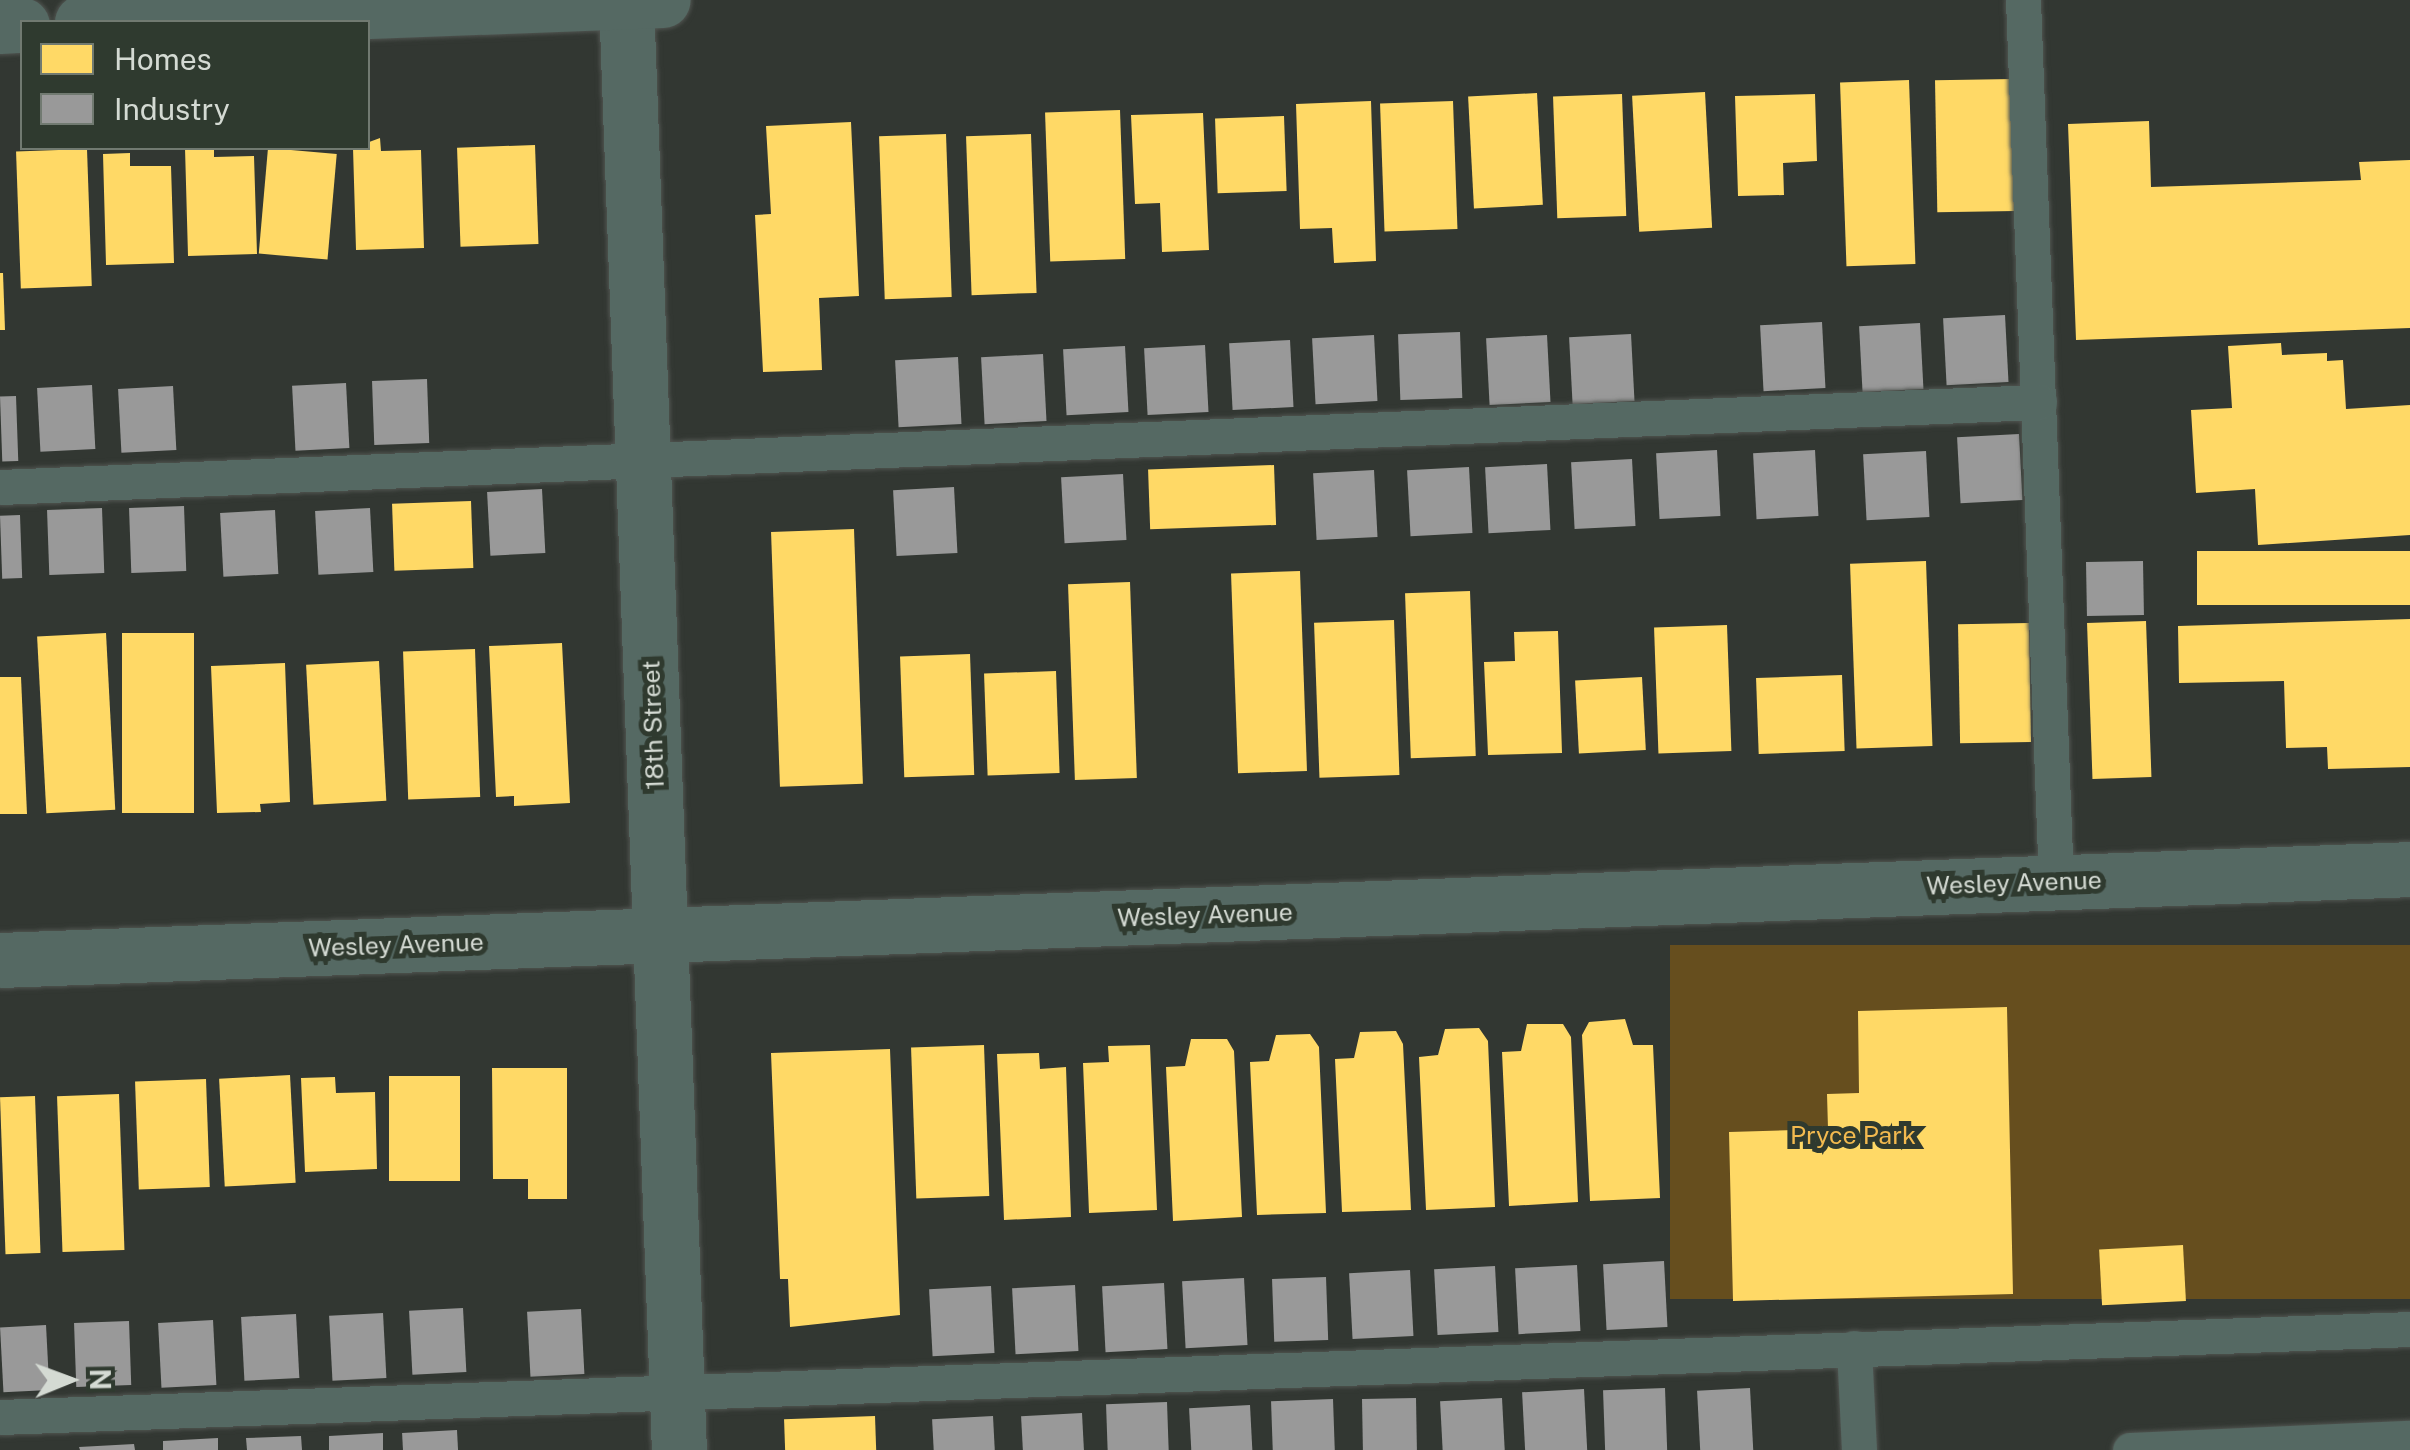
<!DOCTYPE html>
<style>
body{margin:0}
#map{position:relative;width:2410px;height:1450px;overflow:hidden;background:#323732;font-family:"Public Sans",sans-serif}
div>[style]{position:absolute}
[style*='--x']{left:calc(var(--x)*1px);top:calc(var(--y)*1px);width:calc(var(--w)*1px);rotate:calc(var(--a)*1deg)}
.green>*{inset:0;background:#664e1e;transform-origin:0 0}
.homes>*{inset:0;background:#ffd966;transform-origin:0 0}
.industry>*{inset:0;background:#999;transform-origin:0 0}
.roads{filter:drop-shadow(0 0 2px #505450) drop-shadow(0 0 2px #505450)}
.lane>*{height:35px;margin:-17.5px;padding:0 17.5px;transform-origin:17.5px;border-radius:17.5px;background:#556963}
.street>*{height:55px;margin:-27.5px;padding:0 27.5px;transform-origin:27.5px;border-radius:27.5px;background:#556963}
span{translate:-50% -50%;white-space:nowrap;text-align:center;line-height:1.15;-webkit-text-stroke:10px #2f3a2f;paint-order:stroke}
.street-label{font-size:25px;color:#d4dad3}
.park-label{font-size:25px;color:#f3ba4f}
.legend{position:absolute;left:20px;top:20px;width:350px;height:130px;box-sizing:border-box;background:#2f3a2f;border:2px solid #717a71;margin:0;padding:12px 18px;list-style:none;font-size:30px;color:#d4dad3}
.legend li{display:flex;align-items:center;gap:20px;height:50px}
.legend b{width:50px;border:2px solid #717a71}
.north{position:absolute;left:20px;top:1330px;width:100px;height:100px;-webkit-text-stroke:8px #2f3a2f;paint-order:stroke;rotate:89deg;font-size:28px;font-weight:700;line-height:40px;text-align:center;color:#d4dad3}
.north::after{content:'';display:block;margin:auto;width:35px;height:45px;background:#d4dad3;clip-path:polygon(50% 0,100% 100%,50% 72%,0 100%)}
</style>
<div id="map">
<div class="green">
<i style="left:2410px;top:945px;width:354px;height:740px;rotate:90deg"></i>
</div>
<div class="homes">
<i style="left:2013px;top:79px;width:132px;height:78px;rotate:89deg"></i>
<i style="left:1909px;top:80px;width:184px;height:69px;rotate:88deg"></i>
<i style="left:1705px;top:92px;width:136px;height:73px;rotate:87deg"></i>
<i style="left:1537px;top:93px;width:112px;height:69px;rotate:87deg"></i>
<i style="left:1622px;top:94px;width:122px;height:69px;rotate:88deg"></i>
<i style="clip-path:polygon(1815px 94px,1817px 161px,1783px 163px,1784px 195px,1738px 196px,1735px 96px)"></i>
<i style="clip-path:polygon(1371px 101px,1376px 261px,1334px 263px,1332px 228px,1300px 229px,1296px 104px)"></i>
<i style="left:1453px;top:101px;width:128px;height:73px;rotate:88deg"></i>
<i style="left:1120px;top:110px;width:149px;height:75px;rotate:88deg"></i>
<i style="clip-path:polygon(1203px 113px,1209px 250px,1162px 252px,1160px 203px,1135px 204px,1131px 115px)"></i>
<i style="left:1284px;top:116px;width:75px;height:69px;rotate:88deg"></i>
<i style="clip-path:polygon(2149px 121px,2151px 187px,2361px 180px,2359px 162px,2410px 160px,2410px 328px,2076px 340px,2068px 124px)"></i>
<i style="clip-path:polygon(851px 122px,859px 296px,819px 298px,822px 370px,763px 372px,755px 215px,771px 214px,766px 126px)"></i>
<i style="left:946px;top:134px;width:163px;height:67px;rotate:88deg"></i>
<i style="left:1031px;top:134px;width:159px;height:65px;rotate:88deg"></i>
<i style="clip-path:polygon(380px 138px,381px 151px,421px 150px,424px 248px,356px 250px,353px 148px)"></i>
<i style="left:535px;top:145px;width:99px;height:78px;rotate:88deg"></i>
<i style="clip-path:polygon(185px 148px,214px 148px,214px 157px,254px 156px,257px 254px,188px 256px)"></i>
<i style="left:268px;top:148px;width:69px;height:106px;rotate:5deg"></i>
<i style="left:87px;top:149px;width:137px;height:71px;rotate:88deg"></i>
<i style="clip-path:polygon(130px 153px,130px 166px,171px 166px,174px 263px,106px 265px,103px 154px)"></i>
<i style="clip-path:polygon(0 273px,3px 273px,5px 330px,0 330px)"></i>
<i style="clip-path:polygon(2281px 343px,2282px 355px,2327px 353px,2327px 361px,2343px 360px,2346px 409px,2410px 405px,2410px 535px,2258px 545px,2255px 489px,2196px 493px,2191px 410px,2232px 408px,2228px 346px)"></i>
<i style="left:1274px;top:465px;width:60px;height:126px;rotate:88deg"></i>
<i style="left:471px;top:501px;width:67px;height:79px;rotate:88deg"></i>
<i style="left:854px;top:529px;width:255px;height:83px;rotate:88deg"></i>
<i style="left:2410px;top:551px;width:54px;height:213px;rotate:90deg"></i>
<i style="left:1926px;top:561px;width:185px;height:76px;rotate:88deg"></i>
<i style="left:1300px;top:571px;width:200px;height:69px;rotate:88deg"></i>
<i style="left:1130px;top:582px;width:196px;height:62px;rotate:88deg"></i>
<i style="left:1470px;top:591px;width:165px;height:65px;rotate:88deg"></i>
<i style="clip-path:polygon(2410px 619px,2410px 767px,2328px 769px,2327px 747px,2286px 748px,2284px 681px,2179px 683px,2178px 626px)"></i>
<i style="left:1394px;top:620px;width:155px;height:80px;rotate:88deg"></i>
<i style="left:2146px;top:621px;width:156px;height:59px;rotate:88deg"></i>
<i style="left:2029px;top:623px;width:119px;height:71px;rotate:89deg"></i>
<i style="left:1727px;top:625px;width:126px;height:73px;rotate:88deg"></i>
<i style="clip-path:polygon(1558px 631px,1562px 753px,1488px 755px,1484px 662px,1515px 661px,1514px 632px)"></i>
<i style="left:106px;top:633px;width:177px;height:69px;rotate:87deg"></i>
<i style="left:122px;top:633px;width:72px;height:180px"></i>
<i style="clip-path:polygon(562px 643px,570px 803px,514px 806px,514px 796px,496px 797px,489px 646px)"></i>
<i style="left:475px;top:649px;width:148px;height:72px;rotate:88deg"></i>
<i style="left:970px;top:654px;width:121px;height:70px;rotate:88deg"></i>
<i style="left:379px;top:661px;width:140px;height:73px;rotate:87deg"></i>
<i style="clip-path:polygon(285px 663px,290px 802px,260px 804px,261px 812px,217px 813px,211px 666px)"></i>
<i style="left:1056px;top:671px;width:102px;height:72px;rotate:88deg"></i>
<i style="left:1842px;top:675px;width:76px;height:86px;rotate:88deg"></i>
<i style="clip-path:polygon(0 677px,21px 677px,27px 814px,0 814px)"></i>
<i style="left:1642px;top:677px;width:73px;height:67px;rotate:87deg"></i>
<i style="clip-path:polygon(2007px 1007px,2013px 1294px,1733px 1301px,1729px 1132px,1828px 1129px,1827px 1094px,1859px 1093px,1858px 1011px)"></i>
<i style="clip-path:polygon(1625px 1019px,1633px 1045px,1653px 1045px,1660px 1198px,1590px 1201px,1582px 1035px,1589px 1022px)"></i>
<i style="clip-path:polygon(1527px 1024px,1563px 1024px,1571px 1037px,1578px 1202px,1509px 1206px,1502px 1052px,1521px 1051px)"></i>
<i style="clip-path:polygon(1479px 1028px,1488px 1041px,1495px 1207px,1426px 1210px,1419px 1057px,1438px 1055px,1445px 1029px)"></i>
<i style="clip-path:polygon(1396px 1031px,1403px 1044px,1411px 1210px,1342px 1212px,1335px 1059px,1354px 1058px,1360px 1032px)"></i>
<i style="clip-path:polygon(1310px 1034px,1319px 1047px,1326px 1213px,1257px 1215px,1250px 1062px,1269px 1061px,1276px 1035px)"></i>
<i style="clip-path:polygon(1191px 1039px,1227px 1039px,1234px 1051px,1242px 1217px,1173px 1221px,1166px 1067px,1185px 1066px)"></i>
<i style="left:984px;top:1045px;width:151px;height:73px;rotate:88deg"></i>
<i style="clip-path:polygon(1150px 1045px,1157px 1210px,1089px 1213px,1083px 1063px,1109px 1062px,1108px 1046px)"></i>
<i style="clip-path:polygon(890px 1049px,900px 1315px,790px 1327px,788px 1279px,780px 1279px,771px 1053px)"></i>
<i style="clip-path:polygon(1039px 1053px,1040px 1069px,1066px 1067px,1071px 1217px,1004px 1220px,997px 1054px)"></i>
<i style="clip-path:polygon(492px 1068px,567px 1068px,567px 1199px,528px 1199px,528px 1179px,493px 1179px)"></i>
<i style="left:290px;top:1075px;width:108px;height:71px;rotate:87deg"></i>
<i style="left:389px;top:1076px;width:71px;height:105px"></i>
<i style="clip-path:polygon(335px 1077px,336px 1093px,375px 1092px,377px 1169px,305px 1172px,301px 1078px)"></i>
<i style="left:206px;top:1079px;width:108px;height:71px;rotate:88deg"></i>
<i style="left:119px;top:1094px;width:156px;height:62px;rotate:88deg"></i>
<i style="left:35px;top:1096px;width:157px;height:35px;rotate:88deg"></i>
<i style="left:2183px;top:1245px;width:56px;height:84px;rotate:87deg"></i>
<i style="left:875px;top:1416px;width:34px;height:91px;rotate:88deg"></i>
</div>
<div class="industry">
<i style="left:2005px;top:315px;width:67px;height:62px;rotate:87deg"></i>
<i style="left:1822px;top:322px;width:66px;height:62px;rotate:87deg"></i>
<i style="left:1920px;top:323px;width:66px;height:61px;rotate:87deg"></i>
<i style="left:1460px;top:332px;width:66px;height:62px;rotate:88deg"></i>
<i style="left:1631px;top:334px;width:67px;height:62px;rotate:87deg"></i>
<i style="left:1374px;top:335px;width:66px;height:62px;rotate:87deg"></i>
<i style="left:1547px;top:335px;width:67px;height:61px;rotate:87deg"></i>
<i style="left:1290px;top:340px;width:67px;height:61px;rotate:87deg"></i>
<i style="left:1205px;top:345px;width:67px;height:61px;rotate:87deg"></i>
<i style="left:1125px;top:346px;width:66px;height:62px;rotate:87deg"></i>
<i style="left:1043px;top:354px;width:67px;height:62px;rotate:87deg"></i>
<i style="left:958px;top:357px;width:67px;height:63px;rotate:87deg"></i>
<i style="left:427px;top:379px;width:64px;height:55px;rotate:88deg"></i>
<i style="left:346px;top:383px;width:65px;height:54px;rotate:87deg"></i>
<i style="left:92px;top:385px;width:64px;height:55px;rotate:87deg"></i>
<i style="left:173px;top:386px;width:64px;height:55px;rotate:87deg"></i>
<i style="left:16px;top:396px;width:65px;height:16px;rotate:88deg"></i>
<i style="left:2019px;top:434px;width:66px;height:62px;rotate:87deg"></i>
<i style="left:1717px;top:450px;width:66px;height:61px;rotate:87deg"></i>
<i style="left:1815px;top:450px;width:66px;height:62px;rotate:87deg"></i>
<i style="left:1926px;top:451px;width:66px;height:63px;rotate:87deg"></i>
<i style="left:1632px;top:459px;width:67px;height:61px;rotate:87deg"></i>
<i style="left:1547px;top:464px;width:66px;height:62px;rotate:87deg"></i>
<i style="left:1469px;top:467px;width:66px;height:62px;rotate:87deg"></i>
<i style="left:1374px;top:470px;width:67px;height:61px;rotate:87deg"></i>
<i style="left:1123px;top:474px;width:66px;height:62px;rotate:87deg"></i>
<i style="left:954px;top:487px;width:66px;height:61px;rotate:87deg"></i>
<i style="left:542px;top:489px;width:64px;height:55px;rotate:87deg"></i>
<i style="left:184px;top:506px;width:65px;height:55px;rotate:88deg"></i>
<i style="left:102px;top:508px;width:65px;height:55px;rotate:88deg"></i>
<i style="left:370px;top:508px;width:64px;height:55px;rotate:87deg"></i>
<i style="left:275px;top:510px;width:64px;height:55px;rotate:87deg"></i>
<i style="left:20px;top:515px;width:63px;height:20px;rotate:88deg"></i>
<i style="left:2143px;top:561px;width:54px;height:57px;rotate:89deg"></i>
<i style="left:1664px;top:1261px;width:66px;height:61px;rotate:87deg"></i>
<i style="left:1577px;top:1265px;width:66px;height:62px;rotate:87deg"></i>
<i style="left:1495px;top:1266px;width:66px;height:61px;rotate:87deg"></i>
<i style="left:1410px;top:1270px;width:66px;height:61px;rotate:87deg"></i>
<i style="left:1326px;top:1277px;width:63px;height:54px;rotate:88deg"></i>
<i style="left:1244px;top:1278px;width:67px;height:62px;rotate:87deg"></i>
<i style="left:1164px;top:1283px;width:66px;height:62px;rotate:87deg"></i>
<i style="left:1075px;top:1285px;width:66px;height:63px;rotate:87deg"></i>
<i style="left:991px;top:1286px;width:67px;height:62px;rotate:87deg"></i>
<i style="left:463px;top:1308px;width:64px;height:54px;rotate:87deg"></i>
<i style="left:581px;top:1309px;width:65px;height:54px;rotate:87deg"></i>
<i style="left:383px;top:1313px;width:65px;height:54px;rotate:87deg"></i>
<i style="left:296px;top:1314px;width:64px;height:55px;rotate:87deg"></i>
<i style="left:213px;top:1320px;width:65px;height:55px;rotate:87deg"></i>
<i style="left:129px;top:1321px;width:64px;height:55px;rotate:88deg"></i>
<i style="left:46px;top:1325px;width:65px;height:46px;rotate:87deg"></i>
<i style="left:1665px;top:1388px;width:62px;height:62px;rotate:88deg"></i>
<i style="left:1750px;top:1388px;width:62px;height:53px;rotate:87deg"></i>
<i style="left:1584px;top:1389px;width:61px;height:62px;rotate:87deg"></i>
<i style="left:1416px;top:1398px;width:52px;height:54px;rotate:89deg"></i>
<i style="left:1502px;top:1398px;width:52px;height:62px;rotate:87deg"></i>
<i style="left:1333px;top:1399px;width:51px;height:62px;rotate:88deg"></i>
<i style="left:1167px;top:1402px;width:48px;height:61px;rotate:88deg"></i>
<i style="left:1250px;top:1405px;width:45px;height:61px;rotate:87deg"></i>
<i style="left:1082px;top:1413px;width:37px;height:61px;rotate:87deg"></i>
<i style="left:993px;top:1416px;width:34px;height:61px;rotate:87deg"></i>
<i style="left:457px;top:1430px;width:20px;height:55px;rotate:87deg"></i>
<i style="clip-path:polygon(383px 1433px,383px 1450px,329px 1450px,329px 1436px)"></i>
<i style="clip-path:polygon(301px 1436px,302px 1450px,247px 1450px,246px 1438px)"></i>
<i style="clip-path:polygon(218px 1438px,218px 1450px,163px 1450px,163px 1441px)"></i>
<i style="clip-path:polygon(134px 1444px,135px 1450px,80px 1450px,79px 1447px)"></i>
</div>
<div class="roads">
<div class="lane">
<i style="--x:2023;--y:0;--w:883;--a:87.86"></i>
<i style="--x:0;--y:487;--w:2041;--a:-2.39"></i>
<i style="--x:1854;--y:1348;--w:102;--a:87.2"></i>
<i style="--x:0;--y:1417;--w:2412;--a:-2.09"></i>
<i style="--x:2130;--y:1450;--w:280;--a:-2.5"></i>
</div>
<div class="street">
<i style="--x:626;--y:0;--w:1451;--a:87.91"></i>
<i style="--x:82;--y:22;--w:581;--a:-2.17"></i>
<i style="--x:0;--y:26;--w:22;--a:-3"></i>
<i style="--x:0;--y:960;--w:2412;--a:-2.16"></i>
</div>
</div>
<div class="street-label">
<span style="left:653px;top:725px;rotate:-92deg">18th Street</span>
<span style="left:2014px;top:883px;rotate:-2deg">Wesley Avenue</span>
<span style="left:1205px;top:915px;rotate:-2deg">Wesley Avenue</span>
<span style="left:396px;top:945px;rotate:-2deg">Wesley Avenue</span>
</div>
<div class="park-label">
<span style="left:1853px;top:1135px">Pryce Park</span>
</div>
<ul class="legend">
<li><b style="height:28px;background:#ffd966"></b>Homes</li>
<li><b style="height:28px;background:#999"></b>Industry</li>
</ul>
<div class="north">N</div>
</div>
